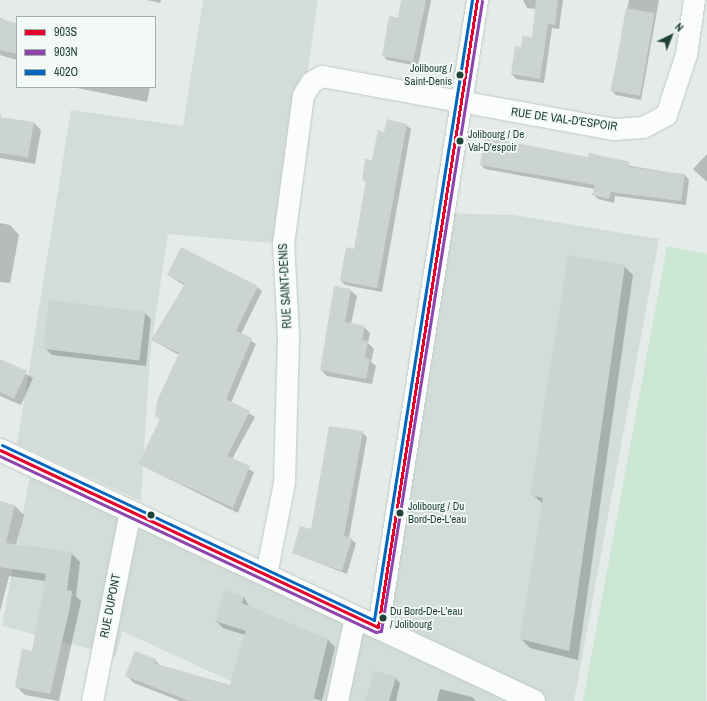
<!DOCTYPE html>
<style>
body{margin:0}
#map{position:relative;width:707px;height:701px;overflow:hidden;background:#e5ebe8;font-family:"Archivo Narrow",sans-serif}
div>[style]{position:absolute}
[style*='--x']{left:calc(var(--x)*1px);top:calc(var(--y)*1px);width:calc(var(--w)*1px);rotate:calc(var(--a)*1deg)}
.built>*{inset:0;background:#d2ddd8}
.green>*{inset:0;background:#cce6d4}
.shadow>*{inset:0;background:#0003}
.building>*{inset:0;background:#ccd4d1;transform-origin:0 0}
.roads{filter:drop-shadow(0 0 1px #c2c8c5) drop-shadow(0 0 1px #c2c8c5)}
.street>*{height:21px;margin:-10.5px;padding:0 10.5px;transform-origin:10.5px;border-radius:10.5px;background:#fbfcfc}
.secondary>*{height:22px;margin:-11px;padding:0 11px;transform-origin:11px;border-radius:11px;background:#fbfcfc}
.bus-1>*{height:3px;margin:-1.5px;padding:0 1.5px;transform-origin:1.5px;border-radius:1.5px;background:#e4002b}
.bus-2>*{height:3px;margin:-1.5px;padding:0 1.5px;transform-origin:1.5px;border-radius:1.5px;background:#8e44ad}
.bus-3>*{height:3px;margin:-1.5px;padding:0 1.5px;transform-origin:1.5px;border-radius:1.5px;background:#0065bd}
.dots>*{width:11px;height:11px;translate:-50% -50%;box-sizing:border-box;border:2px solid #f3faf6;border-radius:50%}
span{translate:-50% -50%;white-space:nowrap;text-align:center;line-height:1.15;-webkit-text-stroke:3.5px #f3faf6;paint-order:stroke}
.bus-label{font-size:11px;color:#204138}
.right{translate:-100% -50%;text-align:right}
.left{translate:0 -50%;text-align:left}
.street-label{font-size:12px;color:#204138}
.legend{position:absolute;left:16px;top:16px;width:140px;height:72px;box-sizing:border-box;background:#f3faf6;border:1px solid #9fb0aa;margin:0;padding:5px 7px;list-style:none;font-size:12px;color:#204138}
.legend li{display:flex;align-items:center;gap:8px;height:20px}
.legend b{width:20px;border:1px solid #9fb0aa}
.north{position:absolute;left:651px;top:16px;width:40px;height:40px;-webkit-text-stroke:3px #f3faf6;paint-order:stroke;rotate:43deg;font-size:11px;font-weight:700;line-height:16px;text-align:center;color:#204138}
.north::after{content:'';display:block;margin:auto;width:14px;height:18px;background:#204138;clip-path:polygon(50% 0,100% 100%,50% 72%,0 100%)}
</style>
<div id="map">
<div class="built">
<i style="clip-path:polygon(203px 0,318px 0,283px 244px,168px 234px,150px 354px,141px 501px,17px 444px,71px 110px,183px 126px)"></i>
<i style="clip-path:polygon(442px 213px,513px 215px,659px 239px,574px 701px,274px 701px,122px 631px,116px 656px,2px 626px,32px 465px,378px 627px)"></i>
</div>
<div class="green">
<i style="clip-path:polygon(667px 246px,707px 254px,706px 701px,583px 701px)"></i>
</div>
<div class="shadow">
<i style="clip-path:polygon(147px 0,161px 0,160px 3px)"></i>
<i style="clip-path:polygon(402px 0,431px 0,418px 66px,387px 60px,383px 55px,399px 19px)"></i>
<i style="clip-path:polygon(523px 0,563px 0,559px 29px,552px 28px,544px 83px,516px 79px,512px 74px,521px 48px,533px 38px,536px 9px,527px 8px)"></i>
<i style="clip-path:polygon(629px 0,659px 0,641px 100px,616px 95px,611px 90px)"></i>
<i style="clip-path:polygon(0 18px,17px 26px,17px 60px,0 55px)"></i>
<i style="clip-path:polygon(72px 87px,150px 87px,147px 102px)"></i>
<i style="clip-path:polygon(0 112px,1px 118px,34px 123px,41px 130px,35px 164px,0 158px)"></i>
<i style="clip-path:polygon(406px 125px,411px 129px,382px 292px,345px 285px,341px 281px,355px 250px,367px 183px,363px 179px,385px 133px)"></i>
<i style="clip-path:polygon(707px 154px,707px 182px,693px 169px)"></i>
<i style="clip-path:polygon(589px 159px,685px 175px,689px 180px,686px 205px,615px 196px,614px 203px,598px 199px,594px 195px,595px 189px,485px 169px,481px 165px)"></i>
<i style="clip-path:polygon(0 223px,10px 225px,19px 235px,10px 283px,0 282px)"></i>
<i style="clip-path:polygon(624px 266px,633px 275px,578px 660px,530px 648px,521px 639px,543px 504px,532px 494px)"></i>
<i style="clip-path:polygon(168px 275px,257px 287px,262px 291px,241px 334px,256px 344px,231px 403px,255px 417px,232px 459px,254px 472px,238px 513px,139px 464px,161px 420px,156px 416px,179px 355px,152px 340px,185px 286px)"></i>
<i style="clip-path:polygon(350px 290px,357px 296px,351px 324px,364px 327px,370px 333px,368px 343px,374px 349px,371px 362px,376px 366px,372px 384px,327px 376px,321px 370px)"></i>
<i style="clip-path:polygon(144px 312px,151px 319px,146px 366px,52px 355px,45px 348px)"></i>
<i style="clip-path:polygon(0 360px,33px 378px,21px 405px,0 396px)"></i>
<i style="clip-path:polygon(362px 432px,367px 437px,349px 538px,356px 543px,347px 574px,293px 553px,312px 530px)"></i>
<i style="clip-path:polygon(0 502px,15px 506px,24px 515px,16px 545px,71px 553px,80px 562px,76px 596px,81px 601px,59px 701px,25px 695px,16px 686px,32px 652px,46px 581px,9px 576px,0 612px)"></i>
<i style="clip-path:polygon(225px 591px,244px 597px,250px 608px,328px 640px,335px 647px,322px 701px,283px 689px,279px 701px,180px 701px,134px 683px,127px 676px,155px 660px,161px 667px,230px 686px,245px 635px,223px 628px,216px 621px)"></i>
<i style="clip-path:polygon(395px 678px,400px 683px,396px 701px,366px 701px)"></i>
<i style="clip-path:polygon(440px 689px,472px 697px,476px 701px,437px 701px)"></i>
</div>
<div class="building">
<i style="clip-path:polygon(401px 0,426px 0,413px 62px,382px 56px,389px 16px,398px 18px)"></i>
<i style="clip-path:polygon(536px 0,558px 0,555px 25px,548px 24px,540px 79px,511px 74px,515px 46px,521px 47px,522px 36px,532px 37px)"></i>
<i style="left:626px;top:8px;width:29px;height:84px;rotate:10deg"></i>
<i style="clip-path:polygon(0 19px,17px 23px,17px 54px,0 50px)"></i>
<i style="clip-path:polygon(0 117px,34px 122px,28px 157px,0 153px)"></i>
<i style="clip-path:polygon(387px 119px,407px 124px,377px 288px,340px 281px,346px 247px,354px 249px,366px 180px,362px 180px,365px 159px,372px 160px,378px 130px,384px 132px)"></i>
<i style="clip-path:polygon(485px 137px,588px 157px,589px 153px,630px 162px,629px 167px,685px 174px,681px 201px,611px 192px,609px 199px,592px 195px,595px 185px,480px 165px)"></i>
<i style="clip-path:polygon(181px 247px,258px 286px,236px 331px,252px 338px,226px 399px,250px 411px,227px 456px,250px 466px,233px 508px,138px 464px,160px 419px,155px 416px,157px 401px,179px 353px,151px 340px,185px 284px,167px 275px)"></i>
<i style="clip-path:polygon(568px 255px,625px 265px,569px 651px,520px 639px,543px 498px,530px 495px)"></i>
<i style="clip-path:polygon(334px 286px,351px 289px,345px 322px,365px 326px,362px 340px,368px 341px,365px 358px,370px 359px,366px 379px,320px 370px)"></i>
<i style="left:49px;top:300px;width:97px;height:49px;rotate:7deg"></i>
<i style="clip-path:polygon(0 359px,27px 371px,14px 399px,0 392px)"></i>
<i style="clip-path:polygon(329px 426px,363px 431px,344px 536px,352px 538px,342px 571px,292px 553px,300px 526px,311px 529px)"></i>
<i style="clip-path:polygon(0 501px,15px 505px,6px 543px,72px 552px,67px 590px,72px 591px,70px 607px,50px 694px,15px 687px,22px 649px,32px 651px,46px 574px,0 567px)"></i>
<i style="clip-path:polygon(225px 590px,244px 597px,242px 603px,328px 639px,313px 701px,189px 701px,125px 676px,135px 651px,156px 659px,154px 663px,230px 685px,246px 631px,215px 621px)"></i>
<i style="clip-path:polygon(374px 671px,396px 677px,389px 701px,365px 701px)"></i>
</div>
<div class="roads">
<div class="street">
<i style="--x:266;--y:574;--w:94;--a:-78.9"></i>
<i style="--x:284;--y:482;--w:147;--a:-88.4"></i>
<i style="--x:288;--y:335;--w:91;--a:-93.1"></i>
<i style="--x:283;--y:244;--w:150;--a:-82.4"></i>
<i style="--x:303;--y:95;--w:15;--a:-58"></i>
<i style="--x:311;--y:82;--w:13;--a:-29"></i>
<i style="--x:322;--y:76;--w:297;--a:10.3"></i>
<i style="--x:614;--y:129;--w:29;--a:-4"></i>
<i style="--x:643;--y:127;--w:26;--a:-28"></i>
<i style="--x:666;--y:115;--w:64;--a:-71.8"></i>
<i style="--x:686;--y:54;--w:55;--a:-81.6"></i>
<i style="--x:378;--y:627;--w:635;--a:-81.03"></i>
<i style="--x:92;--y:701;--w:194;--a:-78.7"></i>
<i style="--x:337;--y:701;--w:87;--a:-78"></i>
</div>
<div class="secondary">
<i style="--x:0;--y:450;--w:590;--a:25.18"></i>
</div>
</div>
<div class="bus-1">
<i style="--x:0;--y:450;--w:417;--a:25.1"></i>
<i style="--x:378;--y:627;--w:635;--a:-81.03"></i>
</div>
<div class="bus-2">
<i style="--x:0;--y:456;--w:415;--a:25.1"></i>
<i style="--x:376;--y:632;--w:5;--a:-11"></i>
<i style="--x:381;--y:631;--w:638;--a:-80.89"></i>
</div>
<div class="bus-3">
<i style="--x:2;--y:445;--w:411;--a:25.2"></i>
<i style="--x:374;--y:620;--w:628;--a:-81.02"></i>
</div>
<div class="dots">
<i style="left:460px;top:75px;background:#204138"></i>
<i style="left:460px;top:141px;background:#204138"></i>
<i style="left:400px;top:513px;background:#204138"></i>
<i style="left:151px;top:515px;background:#204138"></i>
<i style="left:383px;top:618px;background:#204138"></i>
</div>
<div class="bus-label">
<span class="right" style="left:452px;top:75px">Jolibourg /<br>Saint-Denis</span>
<span class="left" style="left:468px;top:141px">Jolibourg / De<br>Val-D'espoir</span>
<span class="left" style="left:408px;top:513px">Jolibourg / Du<br>Bord-De-L'eau</span>
<span class="left" style="left:390px;top:618px">Du Bord-De-L'eau<br>/ Jolibourg</span>
</div>
<div class="street-label">
<span style="left:564px;top:120px;rotate:8deg">RUE DE VAL-D'ESPOIR</span>
<span style="left:286px;top:286px;rotate:-93deg">RUE SAINT-DENIS</span>
<span style="left:111px;top:606px;rotate:-79deg">RUE DUPONT</span>
</div>
<ul class="legend">
<li><b style="height:5px;background:#e4002b"></b>903S</li>
<li><b style="height:5px;background:#8e44ad"></b>903N</li>
<li><b style="height:5px;background:#0065bd"></b>402O</li>
</ul>
<div class="north">N</div>
</div>
